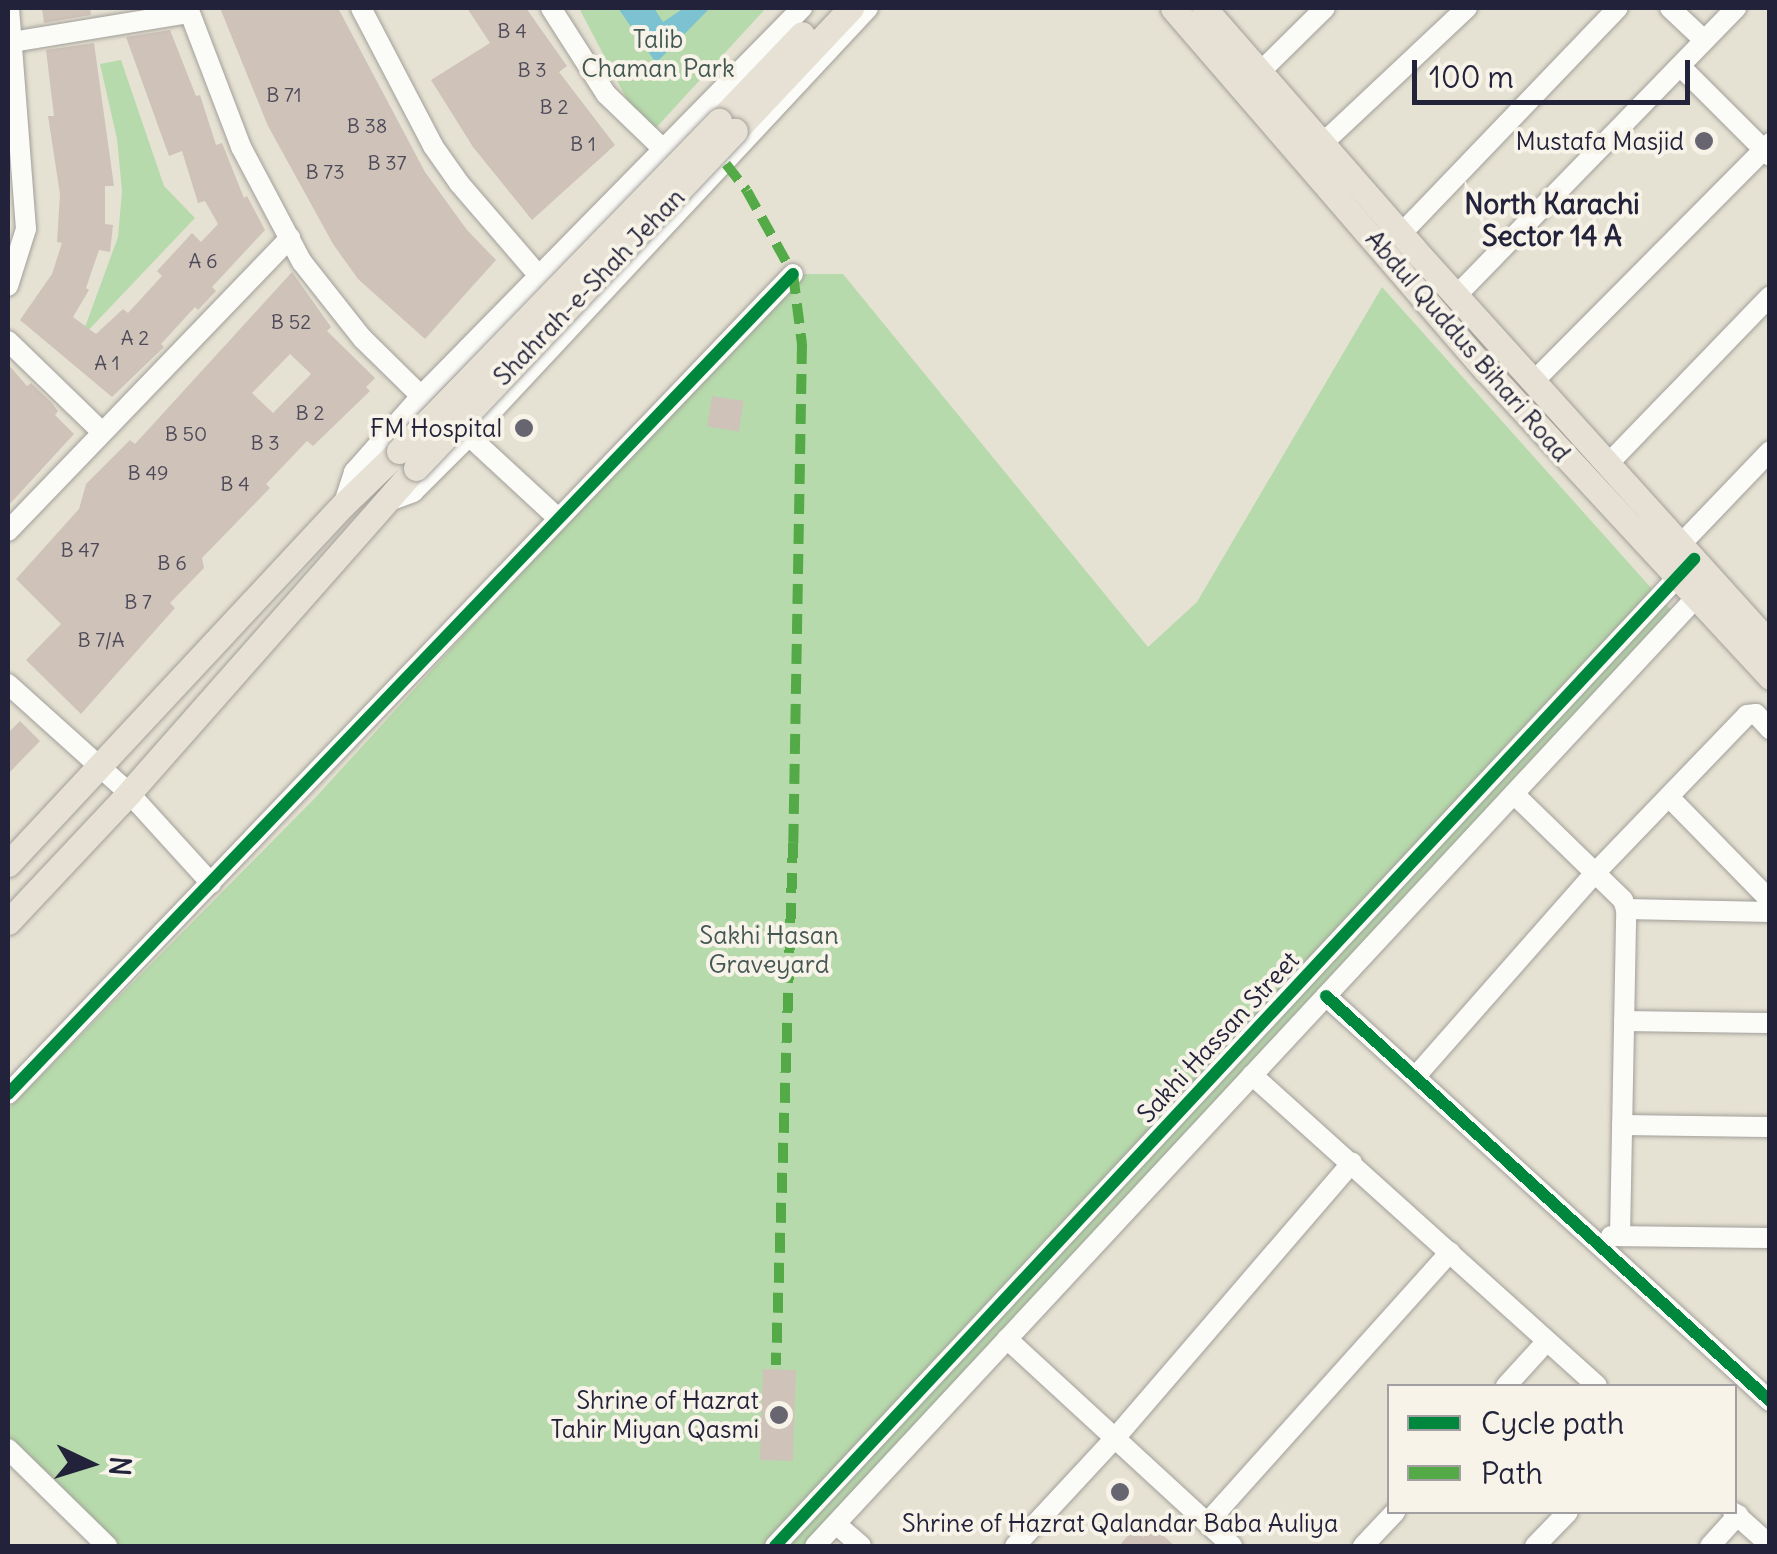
<!DOCTYPE html>
<style>
body{margin:0}
#map{position:relative;width:1777px;height:1554px;overflow:hidden;background:#e6e2d3;font-family:Delius,sans-serif}
div>[style]{position:absolute}
[style*='--x']{left:calc(var(--x)*1px);top:calc(var(--y)*1px);width:calc(var(--w)*1px);rotate:calc(var(--a)*1deg)}
.green>*{inset:0;background:#b6daab}
.water>*{inset:0;background:#7cc2d0}
.building>*{inset:0;background:#cfc2b8;transform-origin:0 0}
.roads{filter:drop-shadow(0 0 2px #a29f9a) drop-shadow(0 0 2px #a29f9a)}
.minor>*{height:20px;margin:-10px;padding:0 10px;transform-origin:10px;border-radius:10px;background:#fbfbf8}
.major>*{height:25px;margin:-12.5px;padding:0 12.5px;transform-origin:12.5px;border-radius:12.5px;background:#e6e1d4}
.bridges{filter:drop-shadow(0 0 2px #a29f9a) drop-shadow(0 0 2px #a29f9a)}
.major-bridge>*{height:25px;margin:-12.5px;padding:0 12.5px;transform-origin:12.5px;border-radius:12.5px;background:#e6e1d4}
.quiet>*{height:10px;margin-top:-5px;transform-origin:0;background:repeating-linear-gradient(90deg,#53aa46 0 20px,transparent 0 30px)}
.cycleway>*{height:12px;margin:-6px;padding:0 6px;transform-origin:6px;border-radius:6px;background:#00873e}
.dots>*{width:28px;height:28px;translate:-50% -50%;box-sizing:border-box;border:5px solid #f7f3e8;border-radius:50%}
span{translate:-50% -50%;white-space:nowrap;text-align:center;line-height:1.15;-webkit-text-stroke:8px #f7f3e8;paint-order:stroke}
.number-label{font-size:20px;color:#4d4a5a}
.number-label span{-webkit-text-stroke-width:0}
.park-label{font-size:25px;color:#435753}
.poi-label{font-size:25px;color:#22223b}
.right{translate:-100% -50%;text-align:right}
.street-label{font-size:25px;color:#22223b}
.neighbourhood-label{font-size:28px;color:#22223b;font-weight:700}
.frame{position:absolute;inset:0;border:10px solid #22223b;pointer-events:none}
.legend{position:absolute;left:1387px;top:1384px;width:350px;height:130px;box-sizing:border-box;background:#f7f3e8;border:2px solid #a29fa3;margin:0;padding:12px 18px;list-style:none;font-size:30px;color:#22223b}
.legend li{display:flex;align-items:center;gap:20px;height:50px}
.legend b{width:50px;border:2px solid #a29fa3}
.north{position:absolute;left:40px;top:1414px;width:100px;height:100px;-webkit-text-stroke:8px #f7f3e8;paint-order:stroke;rotate:94deg;font-size:28px;font-weight:700;line-height:40px;text-align:center;color:#22223b}
.north::after{content:'';display:block;margin:auto;width:35px;height:45px;background:#22223b;clip-path:polygon(50% 0,100% 100%,50% 72%,0 100%)}
.scale{position:absolute;left:1412px;top:60px;width:278px;height:45px;box-sizing:border-box;border:5px solid #22223b;border-top:0;padding-left:12px;font-size:30px;line-height:35px;white-space:nowrap;color:#22223b;-webkit-text-stroke:8px #f7f3e8;paint-order:stroke}
</style>
<div id="map">
<div class="green">
<i style="clip-path:polygon(579px 8px,766px 8px,654px 130px,631px 107px)"></i>
<i style="clip-path:polygon(121px 60px,164px 186px,195px 218px,81px 338px,118px 237px,122px 191px,117px 139px,100px 64px)"></i>
<i style="clip-path:polygon(793px 274px,843px 274px,1148px 647px,1197px 602px,1382px 287px,1678px 618px,815px 1546px,107px 1546px,8px 1449px,8px 1109px,316px 797px)"></i>
</div>
<div class="water">
<i style="clip-path:polygon(618px 8px,654px 8px,663px 22px,684px 8px,710px 8px,656px 63px)"></i>
</div>
<div class="building">
<i style="clip-path:polygon(42px 8px,90px 8px,91px 15px,44px 23px)"></i>
<i style="clip-path:polygon(220px 8px,338px 8px,425px 172px,467px 230px,496px 260px,425px 339px,358px 279px,333px 244px,268px 126px)"></i>
<i style="clip-path:polygon(467px 8px,526px 8px,567px 66px,559px 72px,615px 145px,532px 220px,473px 147px,431px 80px,490px 43px)"></i>
<i style="clip-path:polygon(170px 30px,196px 96px,200px 95px,216px 145px,222px 143px,244px 198px,247px 196px,265px 230px,212px 287px,216px 291px,198px 310px,195px 307px,161px 344px,164px 347px,112px 397px,20px 320px,52px 274px,62px 243px,57px 242px,60px 194px,48px 116px,54px 116px,46px 50px,94px 43px,114px 186px,105px 186px,105px 224px,113px 225px,110px 252px,99px 250px,86px 288px,89px 290px,73px 317px,96px 334px,123px 309px,128px 313px,162px 276px,157px 271px,192px 233px,201px 242px,218px 224px,205px 201px,198px 203px,182px 151px,169px 156px,126px 37px)"></i>
<i style="clip-path:polygon(evenodd,292px 272px,331px 327px,327px 331px,375px 378px,366px 387px,370px 391px,313px 446px,307px 441px,266px 484px,270px 488px,202px 558px,204px 568px,170px 603px,175px 608px,81px 714px,26px 660px,61px 624px,16px 579px,79px 509px,86px 484px,130px 440px,135px 444px,292px 272px,290px 354px,311px 374px,273px 413px,252px 393px,290px 354px)"></i>
<i style="clip-path:polygon(8px 364px,27px 386px,31px 383px,51px 402px,58px 411px,55px 415px,74px 434px,8px 506px)"></i>
<i style="left:712px;top:396px;width:32px;height:31px;rotate:9deg"></i>
<i style="clip-path:polygon(20px 721px,40px 741px,8px 774px,8px 733px)"></i>
<i style="left:763px;top:1369px;width:33px;height:91px;rotate:2deg"></i>
<i style="clip-path:polygon(1143px 1518px,1175px 1546px,1119px 1546px)"></i>
</div>
<div class="roads">
<div class="minor">
<i style="--x:188;--y:8;--w:149;--a:69.1"></i>
<i style="--x:241;--y:147;--w:130;--a:62.1"></i>
<i style="--x:302;--y:262;--w:97;--a:51.7"></i>
<i style="--x:362;--y:338;--w:83;--a:44.5"></i>
<i style="--x:361;--y:8;--w:156;--a:62.4"></i>
<i style="--x:433;--y:146;--w:45;--a:54.9"></i>
<i style="--x:459;--y:183;--w:123;--a:49.3"></i>
<i style="--x:551;--y:8;--w:102;--a:57.4"></i>
<i style="--x:606;--y:94;--w:79;--a:44"></i>
<i style="--x:1670;--y:8;--w:47;--a:43.3"></i>
<i style="--x:12;--y:42;--w:179;--a:-9.3"></i>
<i style="--x:1680;--y:66;--w:127;--a:45"></i>
<i style="--x:1260;--y:72;--w:91;--a:-44.6"></i>
<i style="--x:1322;--y:144;--w:199;--a:-43.2"></i>
<i style="--x:1401;--y:234;--w:313;--a:-46.2"></i>
<i style="--x:8;--y:286;--w:60;--a:-72.5"></i>
<i style="--x:26;--y:229;--w:222;--a:-94.4"></i>
<i style="--x:1456;--y:296;--w:402;--a:-45.8"></i>
<i style="--x:8;--y:341;--w:131;--a:44.1"></i>
<i style="--x:1533;--y:382;--w:337;--a:-45.2"></i>
<i style="--x:469;--y:436;--w:121;--a:42.7"></i>
<i style="--x:1608;--y:464;--w:233;--a:-46"></i>
<i style="--x:386;--y:502;--w:29;--a:-20"></i>
<i style="--x:413;--y:492;--w:79;--a:-45"></i>
<i style="--x:469;--y:436;--w:585;--a:-47.01"></i>
<i style="--x:344;--y:503;--w:33;--a:-72"></i>
<i style="--x:354;--y:472;--w:101;--a:-48.6"></i>
<i style="--x:421;--y:396;--w:544;--a:-45.52"></i>
<i style="--x:8;--y:531;--w:407;--a:-46.1"></i>
<i style="--x:1680;--y:545;--w:130;--a:-46.2"></i>
<i style="--x:8;--y:684;--w:163;--a:42"></i>
<i style="--x:129;--y:793;--w:122;--a:47.7"></i>
<i style="--x:1514;--y:794;--w:152;--a:44.2"></i>
<i style="--x:1623;--y:900;--w:9;--a:72"></i>
<i style="--x:1626;--y:909;--w:144;--a:1.2"></i>
<i style="--x:1669;--y:797;--w:144;--a:45.6"></i>
<i style="--x:1326;--y:996;--w:601;--a:42.37"></i>
<i style="--x:1624;--y:1021;--w:146;--a:0.8"></i>
<i style="--x:1252;--y:1075;--w:464;--a:42"></i>
<i style="--x:1416;--y:1076;--w:272;--a:-48.6"></i>
<i style="--x:1596;--y:872;--w:218;--a:-46.1"></i>
<i style="--x:1747;--y:715;--w:9;--a:-6"></i>
<i style="--x:1756;--y:714;--w:21;--a:47"></i>
<i style="--x:8;--y:1094;--w:1135;--a:-46.25"></i>
<i style="--x:1622;--y:1125;--w:148;--a:0.8"></i>
<i style="--x:1611;--y:1236;--w:159;--a:0.7"></i>
<i style="--x:1620;--y:1236;--w:327;--a:-88.9"></i>
<i style="--x:1007;--y:1339;--w:306;--a:42.6"></i>
<i style="--x:1506;--y:1386;--w:61;--a:-47.7"></i>
<i style="--x:8;--y:1449;--w:139;--a:44.4"></i>
<i style="--x:1733;--y:1512;--w:50;--a:41.7"></i>
<i style="--x:1207;--y:1523;--w:364;--a:-48.1"></i>
<i style="--x:836;--y:1524;--w:33;--a:41"></i>
<i style="--x:775;--y:1546;--w:1338;--a:-47.03"></i>
<i style="--x:815;--y:1546;--w:1306;--a:-47.11"></i>
<i style="--x:1015;--y:1546;--w:149;--a:-47.2"></i>
<i style="--x:1116;--y:1437;--w:362;--a:-49.3"></i>
<i style="--x:1363;--y:1546;--w:47;--a:-46.7"></i>
<i style="--x:1535;--y:1546;--w:47;--a:-45.9"></i>
<i style="--x:1710;--y:1546;--w:42;--a:-47.9"></i>
</div>
<div class="major">
<i style="--x:1173;--y:8;--w:479;--a:49.2"></i>
<i style="--x:1486;--y:370;--w:418;--a:47.2"></i>
<i style="--x:1204;--y:8;--w:320;--a:48.9"></i>
<i style="--x:1414;--y:249;--w:532;--a:47.97"></i>
<i style="--x:719;--y:121;--w:120;--a:-46.3"></i>
<i style="--x:735;--y:131;--w:169;--a:-46.7"></i>
<i style="--x:8;--y:864;--w:491;--a:-47"></i>
<i style="--x:343;--y:505;--w:78;--a:-44"></i>
<i style="--x:8;--y:922;--w:177;--a:-46.8"></i>
<i style="--x:129;--y:793;--w:434;--a:-48.6"></i>
</div>
</div>
<div class="bridges">
<div class="major-bridge">
<i style="--x:399;--y:451;--w:460;--a:-45.9"></i>
<i style="--x:416;--y:468;--w:464;--a:-46.6"></i>
</div>
</div>
<div class="quiet">
<i style="--x:726;--y:164;--w:34;--a:52"></i>
<i style="--x:747;--y:191;--w:95;--a:61"></i>
<i style="--x:793;--y:274;--w:71;--a:82.7"></i>
<i style="--x:802;--y:344;--w:499;--a:91"></i>
<i style="--x:793;--y:843;--w:522;--a:91.87"></i>
</div>
<div class="cycleway">
<i style="--x:1326;--y:996;--w:601;--a:42.37"></i>
<i style="--x:8;--y:1094;--w:1135;--a:-46.25"></i>
<i style="--x:775;--y:1546;--w:1349;--a:-47.04"></i>
</div>
<div class="dots">
<i style="left:1704px;top:141px;background:#676570"></i>
<i style="left:524px;top:428px;background:#676570"></i>
<i style="left:779px;top:1415px;background:#676570"></i>
<i style="left:1120px;top:1492px;background:#676570"></i>
</div>
<div class="number-label">
<span style="left:512px;top:30px">B 4</span>
<span style="left:532px;top:69px">B 3</span>
<span style="left:284px;top:94px">B 71</span>
<span style="left:554px;top:106px">B 2</span>
<span style="left:367px;top:125px">B 38</span>
<span style="left:583px;top:143px">B 1</span>
<span style="left:387px;top:162px">B 37</span>
<span style="left:325px;top:171px">B 73</span>
<span style="left:203px;top:260px">A 6</span>
<span style="left:291px;top:321px">B 52</span>
<span style="left:135px;top:337px">A 2</span>
<span style="left:107px;top:362px">A 1</span>
<span style="left:310px;top:412px">B 2</span>
<span style="left:186px;top:433px">B 50</span>
<span style="left:265px;top:442px">B 3</span>
<span style="left:148px;top:472px">B 49</span>
<span style="left:235px;top:483px">B 4</span>
<span style="left:80px;top:549px">B 47</span>
<span style="left:172px;top:562px">B 6</span>
<span style="left:138px;top:601px">B 7</span>
<span style="left:101px;top:639px">B 7/A</span>
</div>
<div class="park-label">
<span style="left:658px;top:54px">Talib<br>Chaman Park</span>
<span style="left:769px;top:950px">Sakhi Hasan<br>Graveyard</span>
</div>
<div class="poi-label">
<span class="right" style="left:1684px;top:141px">Mustafa Masjid</span>
<span class="right" style="left:502px;top:428px">FM Hospital</span>
<span class="right" style="left:759px;top:1415px">Shrine of Hazrat<br>Tahir Miyan Qasmi</span>
<span style="left:1120px;top:1523px">Shrine of Hazrat Qalandar Baba Auliya</span>
</div>
<div class="street-label">
<span style="left:589px;top:287px;rotate:-46deg">Shahrah-e-Shah Jehan</span>
<span style="left:1468px;top:346px;rotate:49deg">Abdul Quddus Bihari Road</span>
<span style="left:1218px;top:1037px;rotate:-47deg">Sakhi Hassan Street</span>
</div>
<div class="neighbourhood-label">
<span style="left:1552px;top:220px">North Karachi<br>Sector 14 A</span>
</div>
<div class="frame"></div>
<ul class="legend">
<li><b style="height:12px;background:#00873e"></b>Cycle path</li>
<li><b style="height:12px;background:#53aa46"></b>Path</li>
</ul>
<div class="north">N</div>
<div class="scale">100 m</div>
</div>
